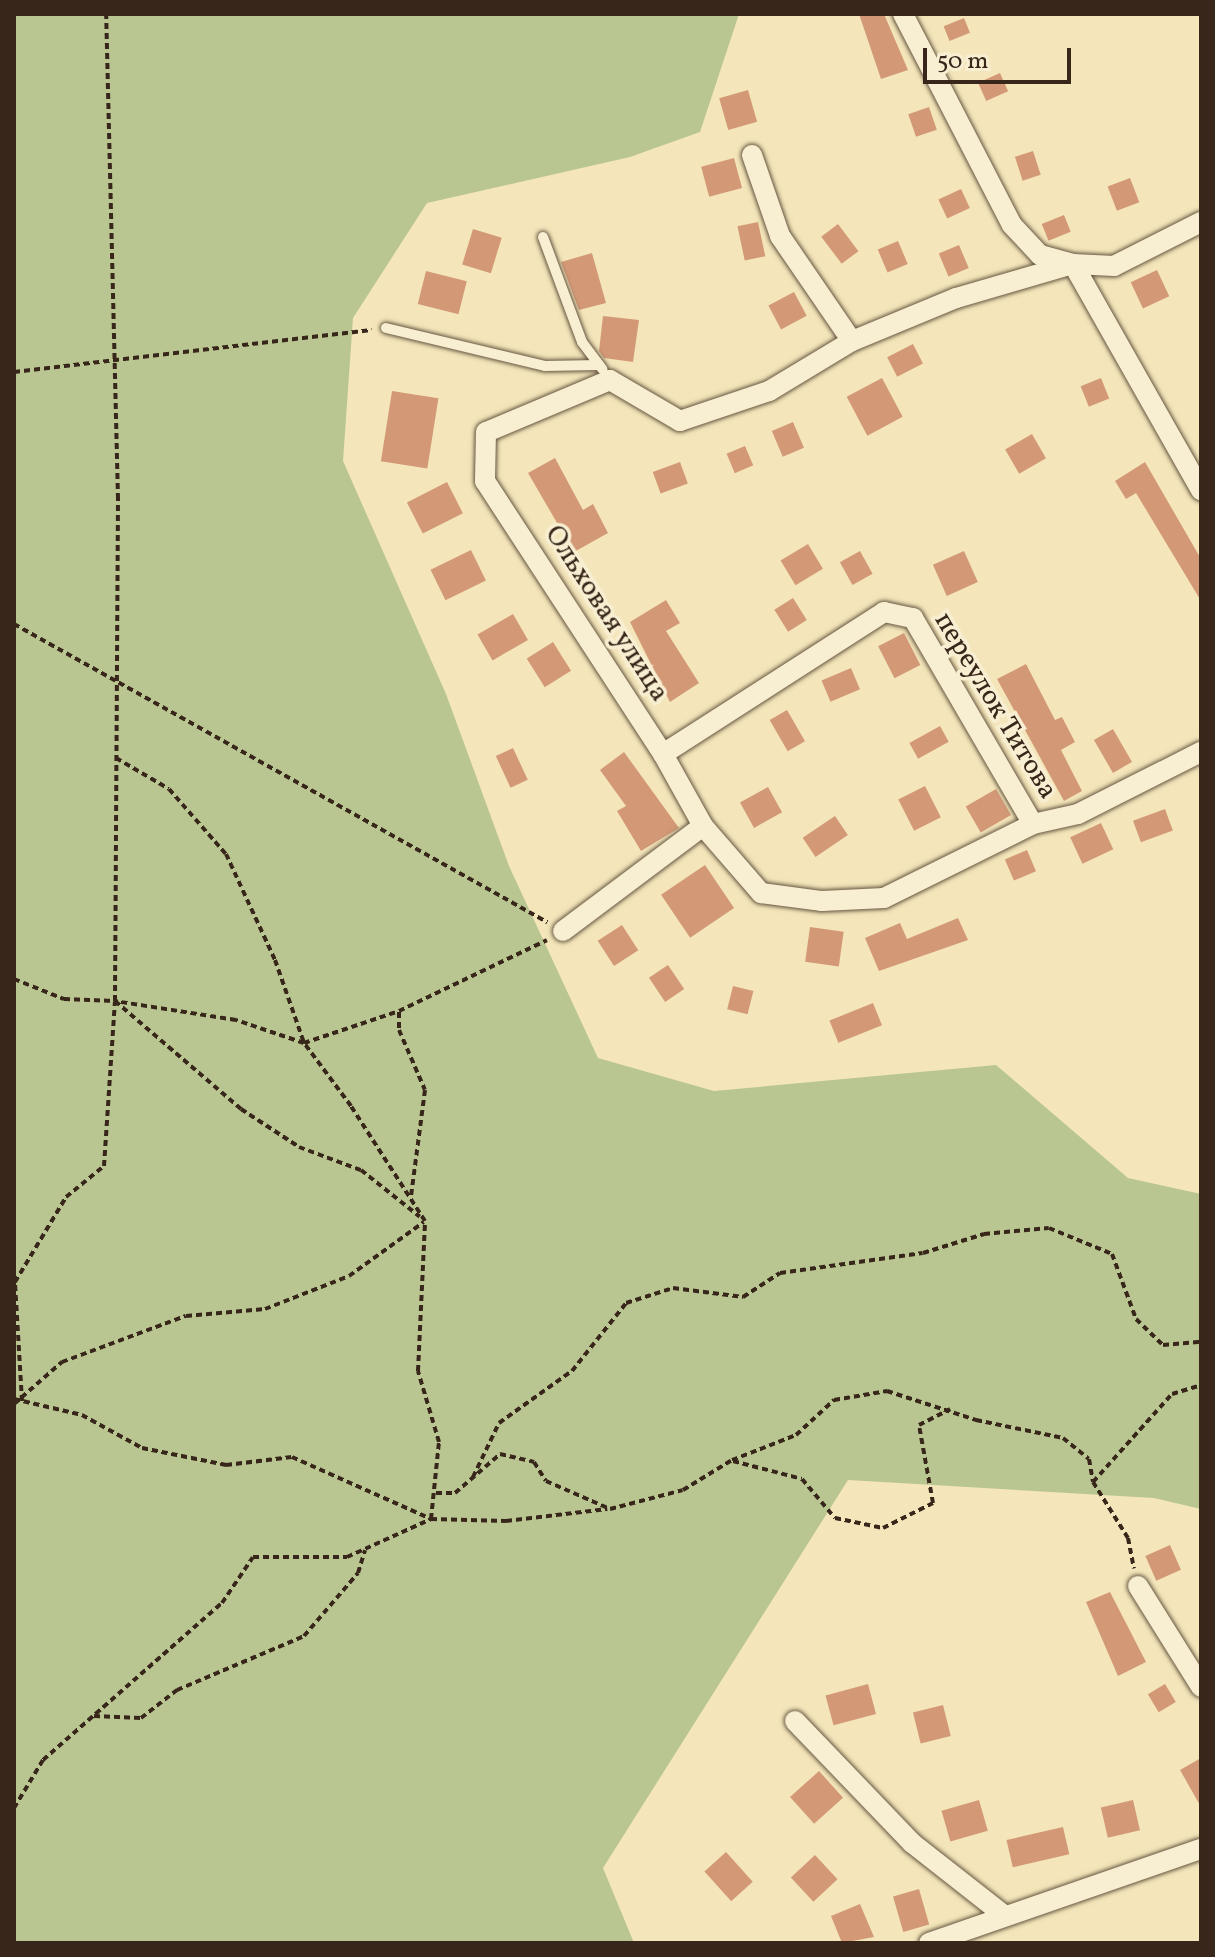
<!DOCTYPE html>
<meta charset="utf-8">
<style>
body{margin:0}
#map{position:relative;width:1215px;height:1957px;overflow:hidden;background:#f4e6ba;font-family:Vollkorn,serif}
div>[style]{position:absolute}
[style*='--x']{left:calc(var(--x)*1px);top:calc(var(--y)*1px);width:calc(var(--w)*1px);rotate:calc(var(--a)*1deg)}
.green>*{inset:0;background:#b9c691}
.building>*{inset:0;background:#d39977;transform-origin:0 0}
.path>*{height:4px;margin-top:-2px;transform-origin:0;background:repeating-linear-gradient(90deg,#372619 0 6px,transparent 0 10px)}
.roads{filter:drop-shadow(0 0 2px #665641) drop-shadow(0 0 2px #665641)}
.service>*{height:10px;margin:-5px;padding:0 5px;transform-origin:5px;border-radius:5px;background:#f8efd2}
.minor>*{height:20px;margin:-10px;padding:0 10px;transform-origin:10px;border-radius:10px;background:#f8efd2}
span{translate:-50% -50%;white-space:nowrap;text-align:center;line-height:1.15;-webkit-text-stroke:7px #f8efd2;paint-order:stroke}
.street-label{font-size:28px;color:#372619}
.frame{position:absolute;inset:0;border:16px solid #372619;pointer-events:none}
.scale{position:absolute;left:923px;top:48px;width:148px;height:36px;box-sizing:border-box;border:4px solid #372619;border-top:0;padding-left:10px;font-size:24px;line-height:28px;white-space:nowrap;color:#372619;-webkit-text-stroke:6px #f8efd2;paint-order:stroke}
</style>
<div id="map">
<div class="green">
<i style="clip-path:polygon(14px 14px,739px 14px,700px 132px,630px 157px,427px 203px,353px 318px,343px 461px,446px 694px,509px 866px,598px 1058px,714px 1091px,996px 1065px,1128px 1178px,1201px 1194px,1201px 1509px,1154px 1498px,848px 1480px,603px 1868px,634px 1943px,14px 1943px)"></i>
</div>
<div class="building">
<i style="clip-path:polygon(859px 14px,884px 14px,908px 70px,881px 79px)"></i>
<i style="left:964px;top:18px;width:16px;height:22px;rotate:68deg"></i>
<i style="left:1000px;top:73px;width:20px;height:24px;rotate:66deg"></i>
<i style="left:748px;top:90px;width:33px;height:30px;rotate:74deg"></i>
<i style="left:929px;top:107px;width:24px;height:22px;rotate:71deg"></i>
<i style="left:1033px;top:151px;width:25px;height:19px;rotate:72deg"></i>
<i style="left:734px;top:158px;width:31px;height:34px;rotate:75deg"></i>
<i style="left:1130px;top:178px;width:26px;height:24px;rotate:69deg"></i>
<i style="left:961px;top:189px;width:21px;height:25px;rotate:65deg"></i>
<i style="left:1064px;top:215px;width:18px;height:24px;rotate:68deg"></i>
<i style="left:758px;top:222px;width:35px;height:21px;rotate:78deg"></i>
<i style="left:838px;top:224px;width:34px;height:21px;rotate:53deg"></i>
<i style="left:473px;top:229px;width:30px;height:37px;rotate:17deg"></i>
<i style="left:898px;top:241px;width:25px;height:22px;rotate:67deg"></i>
<i style="left:959px;top:245px;width:25px;height:22px;rotate:67deg"></i>
<i style="clip-path:polygon(592px 253px,606px 303px,579px 310px,561px 262px)"></i>
<i style="left:1157px;top:270px;width:29px;height:29px;rotate:65deg"></i>
<i style="left:426px;top:271px;width:42px;height:34px;rotate:14deg"></i>
<i style="left:794px;top:292px;width:27px;height:29px;rotate:62deg"></i>
<i style="clip-path:polygon(603px 316px,639px 320px,633px 362px,604px 358px,599px 351px)"></i>
<i style="left:913px;top:344px;width:22px;height:29px;rotate:63deg"></i>
<i style="left:882px;top:378px;width:44px;height:40px;rotate:62deg"></i>
<i style="left:1101px;top:378px;width:22px;height:22px;rotate:68deg"></i>
<i style="left:392px;top:391px;width:47px;height:71px;rotate:9deg"></i>
<i style="left:793px;top:422px;width:28px;height:23px;rotate:67deg"></i>
<i style="left:1032px;top:434px;width:28px;height:31px;rotate:60deg"></i>
<i style="left:745px;top:446px;width:21px;height:20px;rotate:67deg"></i>
<i style="clip-path:polygon(555px 458px,583px 510px,593px 504px,608px 533px,574px 552px,528px 473px)"></i>
<i style="left:680px;top:462px;width:23px;height:29px;rotate:70deg"></i>
<i style="clip-path:polygon(1145px 462px,1201px 559px,1201px 601px,1136px 493px,1126px 499px,1115px 481px)"></i>
<i style="left:447px;top:482px;width:35px;height:45px;rotate:63deg"></i>
<i style="left:808px;top:544px;width:29px;height:32px;rotate:59deg"></i>
<i style="left:471px;top:550px;width:34px;height:45px;rotate:64deg"></i>
<i style="left:860px;top:551px;width:26px;height:23px;rotate:61deg"></i>
<i style="left:964px;top:551px;width:34px;height:34px;rotate:66deg"></i>
<i style="left:793px;top:598px;width:26px;height:22px;rotate:58deg"></i>
<i style="clip-path:polygon(666px 600px,680px 623px,666px 631px,699px 683px,670px 702px,630px 622px)"></i>
<i style="left:513px;top:614px;width:30px;height:41px;rotate:60deg"></i>
<i style="left:904px;top:633px;width:36px;height:29px;rotate:63deg"></i>
<i style="left:553px;top:642px;width:34px;height:31px;rotate:58deg"></i>
<i style="clip-path:polygon(1026px 664px,1055px 720px,1062px 717px,1075px 742px,1061px 750px,1082px 791px,1064px 801px,997px 679px)"></i>
<i style="left:851px;top:668px;width:23px;height:32px;rotate:67deg"></i>
<i style="left:787px;top:710px;width:36px;height:20px;rotate:60deg"></i>
<i style="left:940px;top:726px;width:18px;height:35px;rotate:61deg"></i>
<i style="left:1113px;top:729px;width:38px;height:22px;rotate:60deg"></i>
<i style="left:513px;top:748px;width:35px;height:19px;rotate:65deg"></i>
<i style="clip-path:polygon(624px 752px,679px 828px,641px 851px,617px 811px,626px 806px,600px 770px)"></i>
<i style="left:925px;top:786px;width:35px;height:30px;rotate:63deg"></i>
<i style="left:768px;top:787px;width:29px;height:32px;rotate:61deg"></i>
<i style="left:996px;top:789px;width:30px;height:35px;rotate:60deg"></i>
<i style="left:1165px;top:809px;width:23px;height:34px;rotate:70deg"></i>
<i style="left:835px;top:816px;width:23px;height:39px;rotate:56deg"></i>
<i style="left:1101px;top:823px;width:29px;height:34px;rotate:65deg"></i>
<i style="left:1027px;top:850px;width:23px;height:24px;rotate:67deg"></i>
<i style="left:705px;top:865px;width:52px;height:53px;rotate:56deg"></i>
<i style="clip-path:polygon(958px 918px,968px 940px,879px 971px,865px 938px,900px 923px,907px 939px)"></i>
<i style="left:622px;top:925px;width:30px;height:29px;rotate:57deg"></i>
<i style="left:810px;top:927px;width:34px;height:35px;rotate:8deg"></i>
<i style="left:668px;top:965px;width:29px;height:23px;rotate:56deg"></i>
<i style="left:733px;top:986px;width:21px;height:24px;rotate:14deg"></i>
<i style="left:873px;top:1003px;width:24px;height:47px;rotate:68deg"></i>
<i style="left:1170px;top:1545px;width:27px;height:27px;rotate:66deg"></i>
<i style="clip-path:polygon(1110px 1592px,1146px 1662px,1118px 1676px,1086px 1602px)"></i>
<i style="left:868px;top:1684px;width:31px;height:44px;rotate:75deg"></i>
<i style="left:1165px;top:1684px;width:21px;height:20px;rotate:59deg"></i>
<i style="left:943px;top:1705px;width:32px;height:31px;rotate:76deg"></i>
<i style="clip-path:polygon(1201px 1758px,1201px 1807px,1180px 1770px)"></i>
<i style="left:819px;top:1771px;width:36px;height:39px;rotate:48deg"></i>
<i style="left:979px;top:1800px;width:32px;height:39px;rotate:74deg"></i>
<i style="left:1133px;top:1800px;width:31px;height:33px;rotate:77deg"></i>
<i style="left:1063px;top:1827px;width:28px;height:58px;rotate:77deg"></i>
<i style="left:726px;top:1852px;width:40px;height:29px;rotate:48deg"></i>
<i style="left:815px;top:1855px;width:33px;height:33px;rotate:47deg"></i>
<i style="left:919px;top:1889px;width:37px;height:27px;rotate:74deg"></i>
<i style="clip-path:polygon(860px 1904px,874px 1937px,842px 1943px,831px 1916px)"></i>
</div>
<div class="path">
<i style="--x:14;--y:372;--w:360;--a:-6.7"></i>
<i style="--x:14;--y:624;--w:611;--a:29.21"></i>
<i style="--x:116;--y:758;--w:61;--a:30.3"></i>
<i style="--x:169;--y:789;--w:86;--a:48.8"></i>
<i style="--x:226;--y:854;--w:117;--a:65.2"></i>
<i style="--x:275;--y:960;--w:88;--a:70.7"></i>
<i style="--x:304;--y:1043;--w:100;--a:-18.6"></i>
<i style="--x:399;--y:1011;--w:164;--a:-25.6"></i>
<i style="--x:14;--y:979;--w:54;--a:21.8"></i>
<i style="--x:64;--y:999;--w:51;--a:2.2"></i>
<i style="--x:115;--y:1001;--w:166;--a:40.6"></i>
<i style="--x:241;--y:1109;--w:69;--a:33.2"></i>
<i style="--x:299;--y:1147;--w:66;--a:20.4"></i>
<i style="--x:361;--y:1170;--w:75;--a:38.5"></i>
<i style="--x:399;--y:1012;--w:18;--a:90"></i>
<i style="--x:399;--y:1030;--w:65;--a:66.6"></i>
<i style="--x:425;--y:1090;--w:108;--a:97.5"></i>
<i style="--x:14;--y:1399;--w:70;--a:13.2"></i>
<i style="--x:82;--y:1415;--w:68;--a:28.8"></i>
<i style="--x:142;--y:1448;--w:86;--a:11.4"></i>
<i style="--x:226;--y:1465;--w:66;--a:-6.9"></i>
<i style="--x:292;--y:1457;--w:152;--a:24"></i>
<i style="--x:431;--y:1519;--w:75;--a:1.5"></i>
<i style="--x:506;--y:1521;--w:102;--a:-6.8"></i>
<i style="--x:22;--y:1401;--w:119;--a:-93.4"></i>
<i style="--x:15;--y:1282;--w:99;--a:-59"></i>
<i style="--x:66;--y:1197;--w:49;--a:-39.2"></i>
<i style="--x:104;--y:1166;--w:165;--a:-86.2"></i>
<i style="--x:14;--y:1404;--w:64;--a:-41.2"></i>
<i style="--x:62;--y:1362;--w:132;--a:-20.4"></i>
<i style="--x:186;--y:1316;--w:79;--a:-5.1"></i>
<i style="--x:265;--y:1309;--w:90;--a:-21.4"></i>
<i style="--x:349;--y:1276;--w:92;--a:-35.8"></i>
<i style="--x:733;--y:1461;--w:71;--a:14.6"></i>
<i style="--x:802;--y:1479;--w:51;--a:49.8"></i>
<i style="--x:835;--y:1518;--w:49;--a:11.8"></i>
<i style="--x:883;--y:1528;--w:56;--a:-26.6"></i>
<i style="--x:933;--y:1503;--w:79;--a:-100.2"></i>
<i style="--x:919;--y:1425;--w:35;--a:-27"></i>
<i style="--x:473;--y:1477;--w:60;--a:-64.3"></i>
<i style="--x:499;--y:1423;--w:90;--a:-35.5"></i>
<i style="--x:572;--y:1371;--w:87;--a:-51.5"></i>
<i style="--x:626;--y:1303;--w:49;--a:-17.7"></i>
<i style="--x:673;--y:1288;--w:71;--a:7.3"></i>
<i style="--x:743;--y:1297;--w:44;--a:-33"></i>
<i style="--x:780;--y:1273;--w:144;--a:-8"></i>
<i style="--x:923;--y:1253;--w:64;--a:-17.3"></i>
<i style="--x:984;--y:1234;--w:65;--a:-5.3"></i>
<i style="--x:1049;--y:1228;--w:68;--a:22.4"></i>
<i style="--x:1112;--y:1254;--w:69;--a:69.7"></i>
<i style="--x:1136;--y:1319;--w:37;--a:44"></i>
<i style="--x:1163;--y:1345;--w:38;--a:-5"></i>
<i style="--x:1093;--y:1482;--w:118;--a:-48.1"></i>
<i style="--x:1172;--y:1394;--w:30;--a:-17"></i>
<i style="--x:436;--y:1493;--w:19;--a:0"></i>
<i style="--x:455;--y:1493;--w:60;--a:-40.9"></i>
<i style="--x:500;--y:1454;--w:35;--a:13"></i>
<i style="--x:534;--y:1462;--w:22;--a:58"></i>
<i style="--x:546;--y:1481;--w:70;--a:23.6"></i>
<i style="--x:610;--y:1509;--w:75;--a:-14.6"></i>
<i style="--x:683;--y:1490;--w:57;--a:-31.5"></i>
<i style="--x:732;--y:1460;--w:69;--a:-21.3"></i>
<i style="--x:796;--y:1435;--w:52;--a:-42.6"></i>
<i style="--x:834;--y:1400;--w:54;--a:-9.6"></i>
<i style="--x:887;--y:1391;--w:94;--a:18"></i>
<i style="--x:976;--y:1420;--w:89;--a:11.7"></i>
<i style="--x:1063;--y:1438;--w:33;--a:39"></i>
<i style="--x:1089;--y:1459;--w:23;--a:80"></i>
<i style="--x:1093;--y:1482;--w:66;--a:58"></i>
<i style="--x:1128;--y:1538;--w:31;--a:79"></i>
<i style="--x:94;--y:1716;--w:47;--a:2.4"></i>
<i style="--x:141;--y:1718;--w:46;--a:-37.9"></i>
<i style="--x:177;--y:1690;--w:138;--a:-23"></i>
<i style="--x:304;--y:1636;--w:83;--a:-49.4"></i>
<i style="--x:358;--y:1573;--w:24;--a:-73"></i>
<i style="--x:14;--y:1808;--w:56;--a:-58.9"></i>
<i style="--x:43;--y:1760;--w:238;--a:-41.3"></i>
<i style="--x:222;--y:1603;--w:55;--a:-56"></i>
<i style="--x:253;--y:1557;--w:94;--a:0"></i>
<i style="--x:347;--y:1557;--w:92;--a:-24.3"></i>
<i style="--x:431;--y:1519;--w:77;--a:-84.1"></i>
<i style="--x:439;--y:1442;--w:74;--a:-106.5"></i>
<i style="--x:418;--y:1371;--w:150;--a:-87.3"></i>
<i style="--x:425;--y:1221;--w:137;--a:-122.8"></i>
<i style="--x:351;--y:1106;--w:79;--a:-126.7"></i>
<i style="--x:304;--y:1043;--w:72;--a:-161.3"></i>
<i style="--x:236;--y:1020;--w:122;--a:-171.1"></i>
<i style="--x:115;--y:1001;--w:502;--a:-89.66"></i>
<i style="--x:118;--y:499;--w:485;--a:-91.4"></i>
</div>
<div class="roads">
<div class="service">
<i style="--x:543;--y:237;--w:112;--a:69.6"></i>
<i style="--x:582;--y:342;--w:34;--a:53"></i>
<i style="--x:386;--y:328;--w:163;--a:13.4"></i>
<i style="--x:545;--y:366;--w:54;--a:-1.1"></i>
</div>
<div class="minor">
<i style="--x:903;--y:14;--w:237;--a:62.7"></i>
<i style="--x:1012;--y:225;--w:41;--a:47"></i>
<i style="--x:1040;--y:255;--w:34;--a:15"></i>
<i style="--x:1073;--y:264;--w:260;--a:60.5"></i>
<i style="--x:752;--y:155;--w:86;--a:70.9"></i>
<i style="--x:780;--y:236;--w:127;--a:55.6"></i>
<i style="--x:1201;--y:222;--w:97;--a:153.2"></i>
<i style="--x:1114;--y:266;--w:41;--a:-177.2"></i>
<i style="--x:1073;--y:264;--w:122;--a:163.8"></i>
<i style="--x:956;--y:298;--w:113;--a:157.5"></i>
<i style="--x:852;--y:341;--w:97;--a:148.9"></i>
<i style="--x:769;--y:391;--w:94;--a:161.4"></i>
<i style="--x:680;--y:421;--w:81;--a:-149.6"></i>
<i style="--x:610;--y:380;--w:134;--a:157.2"></i>
<i style="--x:486;--y:432;--w:49;--a:91.2"></i>
<i style="--x:485;--y:481;--w:326;--a:56.9"></i>
<i style="--x:663;--y:754;--w:82;--a:60.9"></i>
<i style="--x:703;--y:826;--w:89;--a:49.1"></i>
<i style="--x:761;--y:893;--w:62;--a:7.5"></i>
<i style="--x:822;--y:901;--w:62;--a:-2.8"></i>
<i style="--x:884;--y:898;--w:166;--a:-26.4"></i>
<i style="--x:1033;--y:824;--w:46;--a:-12.5"></i>
<i style="--x:1078;--y:814;--w:138;--a:-26.8"></i>
<i style="--x:663;--y:754;--w:263;--a:-32.7"></i>
<i style="--x:884;--y:612;--w:30;--a:12"></i>
<i style="--x:913;--y:618;--w:238;--a:59.8"></i>
<i style="--x:563;--y:931;--w:175;--a:-36.9"></i>
<i style="--x:1138;--y:1586;--w:119;--a:58"></i>
<i style="--x:795;--y:1721;--w:169;--a:46.2"></i>
<i style="--x:912;--y:1843;--w:118;--a:38.1"></i>
<i style="--x:929;--y:1943;--w:288;--a:-19.1"></i>
</div>
</div>
<div class="street-label">
<span style="left:606px;top:614px;rotate:57deg">Ольховая улица</span>
<span style="left:995px;top:706px;rotate:59deg">переулок Титова</span>
</div>
<div class="frame"></div>
<div class="scale">50 m</div>
</div>
